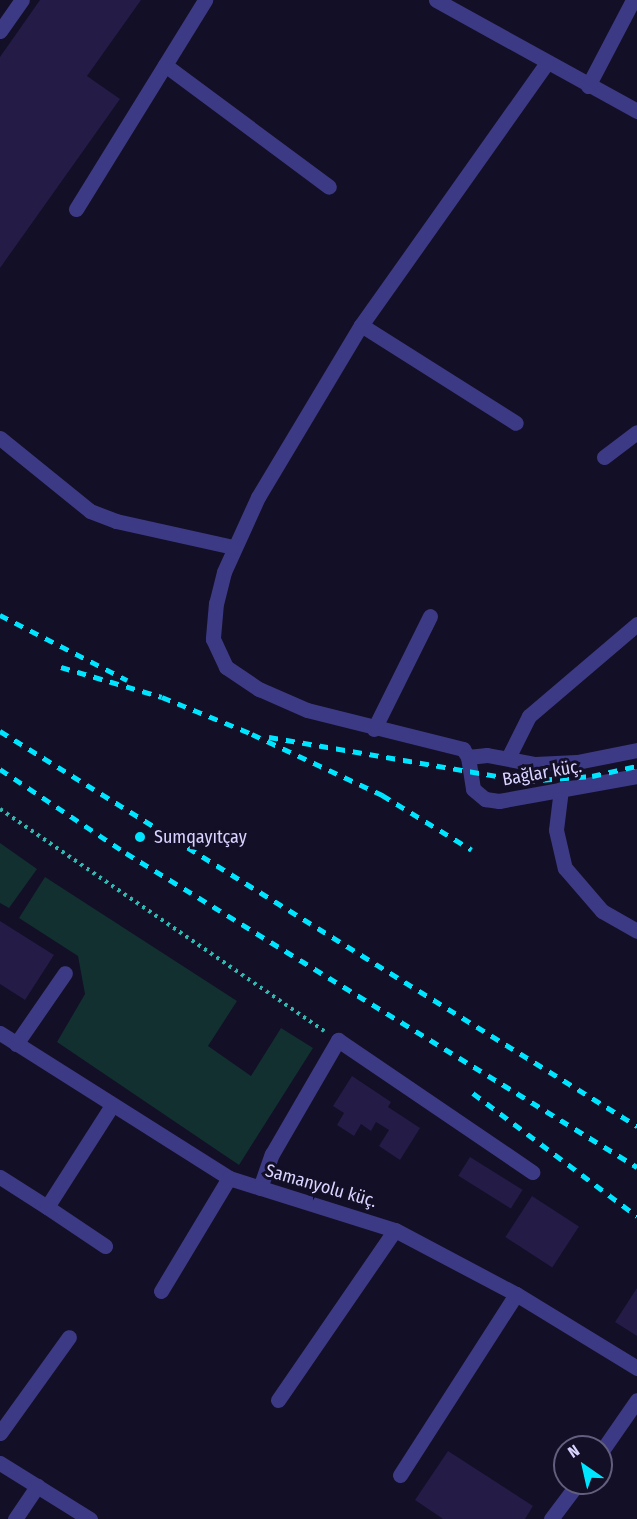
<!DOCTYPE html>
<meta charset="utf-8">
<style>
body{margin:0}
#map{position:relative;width:637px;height:1519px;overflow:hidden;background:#130f26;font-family:"Fira Sans Condensed",sans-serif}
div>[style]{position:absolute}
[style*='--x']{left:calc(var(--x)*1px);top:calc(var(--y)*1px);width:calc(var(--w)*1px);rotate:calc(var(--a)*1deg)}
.green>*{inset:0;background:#12302f}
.building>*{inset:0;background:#241b47;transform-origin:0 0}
.path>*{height:4px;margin-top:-2px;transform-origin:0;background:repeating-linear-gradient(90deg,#2fb8b0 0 3px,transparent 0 7.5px)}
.minor>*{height:15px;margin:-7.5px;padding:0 7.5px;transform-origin:7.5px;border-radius:7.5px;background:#3d3a85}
.rail>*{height:4.5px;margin-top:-2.25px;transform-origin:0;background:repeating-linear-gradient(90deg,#00e5ff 0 9px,transparent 0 17px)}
.dots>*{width:16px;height:16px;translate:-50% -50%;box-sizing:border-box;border:3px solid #130f26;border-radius:50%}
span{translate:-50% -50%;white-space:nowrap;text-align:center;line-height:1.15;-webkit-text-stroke:6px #130f26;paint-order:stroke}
.street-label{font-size:18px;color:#d9d4ff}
.poi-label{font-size:18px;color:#d9d4ff}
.left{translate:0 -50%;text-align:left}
.north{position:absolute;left:553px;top:1435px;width:60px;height:60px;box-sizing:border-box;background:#130f26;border:2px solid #625e7d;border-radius:50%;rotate:326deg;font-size:16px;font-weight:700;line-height:24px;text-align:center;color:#d9d4ff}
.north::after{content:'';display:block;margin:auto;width:21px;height:27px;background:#00e5ff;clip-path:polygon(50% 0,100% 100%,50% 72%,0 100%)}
</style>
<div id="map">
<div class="green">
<i style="clip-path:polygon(0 843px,37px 869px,9px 908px,0 903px)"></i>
<i style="clip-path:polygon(45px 877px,237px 1001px,208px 1046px,251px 1076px,281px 1028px,313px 1048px,239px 1165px,57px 1042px,85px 994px,78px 956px,19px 918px)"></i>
</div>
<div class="building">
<i style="clip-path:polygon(40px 0,141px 0,87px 76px,120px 99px,0 268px,0 57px)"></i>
<i style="clip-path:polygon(0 921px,54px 955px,25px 1000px,0 984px)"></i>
<i style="clip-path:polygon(352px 1076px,391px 1102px,388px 1107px,420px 1128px,400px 1160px,379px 1146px,389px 1130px,376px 1122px,371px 1131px,361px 1124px,354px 1136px,337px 1125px,344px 1113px,333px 1106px)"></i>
<i style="left:470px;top:1157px;width:62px;height:22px;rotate:32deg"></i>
<i style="left:532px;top:1196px;width:56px;height:49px;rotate:33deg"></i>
<i style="clip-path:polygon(637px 1288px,637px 1336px,615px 1322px)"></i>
<i style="clip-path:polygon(448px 1451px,533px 1506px,525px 1519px,443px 1519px,415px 1500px)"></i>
</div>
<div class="path">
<i style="--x:0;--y:809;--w:393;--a:34.4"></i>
</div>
<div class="minor">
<i style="--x:436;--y:0;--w:230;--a:28.9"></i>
<i style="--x:0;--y:31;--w:38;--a:-55"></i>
<i style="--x:546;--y:64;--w:320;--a:125.3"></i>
<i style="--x:361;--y:325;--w:200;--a:120.9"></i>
<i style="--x:258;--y:497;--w:82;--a:114.4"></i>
<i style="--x:224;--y:572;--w:32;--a:104"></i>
<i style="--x:216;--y:603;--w:36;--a:95"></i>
<i style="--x:213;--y:639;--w:31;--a:65"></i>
<i style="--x:226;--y:667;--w:40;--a:34"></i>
<i style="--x:259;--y:689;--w:52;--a:23.6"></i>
<i style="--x:307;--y:710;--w:161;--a:14"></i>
<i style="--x:463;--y:749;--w:9;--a:58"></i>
<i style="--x:468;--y:757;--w:32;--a:81"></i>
<i style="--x:473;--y:789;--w:16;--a:40"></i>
<i style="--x:485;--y:799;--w:14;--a:8"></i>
<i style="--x:499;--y:801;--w:140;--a:-10.3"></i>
<i style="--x:165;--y:65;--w:204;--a:36.6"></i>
<i style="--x:588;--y:86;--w:97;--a:-62.4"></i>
<i style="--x:76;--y:209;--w:246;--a:-58.3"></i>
<i style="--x:361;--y:325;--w:183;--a:32.3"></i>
<i style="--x:0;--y:438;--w:116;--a:39"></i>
<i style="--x:90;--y:511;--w:28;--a:21"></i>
<i style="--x:116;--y:521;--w:120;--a:12.5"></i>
<i style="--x:604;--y:457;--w:41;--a:-37.1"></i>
<i style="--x:374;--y:729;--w:126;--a:-63.6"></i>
<i style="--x:468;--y:757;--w:19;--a:-6"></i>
<i style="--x:487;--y:755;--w:49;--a:10.6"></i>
<i style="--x:535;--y:764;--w:42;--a:-2.7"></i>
<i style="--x:577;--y:762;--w:61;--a:-11.3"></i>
<i style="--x:508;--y:758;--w:47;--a:-63.4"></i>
<i style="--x:529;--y:716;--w:142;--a:-40.4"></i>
<i style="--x:561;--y:789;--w:41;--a:97"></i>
<i style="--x:556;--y:830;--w:39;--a:77"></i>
<i style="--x:565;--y:868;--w:57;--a:49.3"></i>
<i style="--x:602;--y:911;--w:40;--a:29.7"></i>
<i style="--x:0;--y:1033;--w:271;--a:32.3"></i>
<i style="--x:229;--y:1178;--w:174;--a:17.4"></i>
<i style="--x:395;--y:1230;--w:137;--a:27.9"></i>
<i style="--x:516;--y:1294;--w:142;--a:31.4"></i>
<i style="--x:16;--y:1044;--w:86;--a:-55.4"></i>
<i style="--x:0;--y:1177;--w:56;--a:32.6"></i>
<i style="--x:47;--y:1207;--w:119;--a:-57.4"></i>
<i style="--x:260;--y:1188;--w:36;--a:-71"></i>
<i style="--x:272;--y:1154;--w:132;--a:-59.9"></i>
<i style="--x:338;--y:1040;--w:235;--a:34.2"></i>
<i style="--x:47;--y:1207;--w:70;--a:33.9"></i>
<i style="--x:161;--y:1291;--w:132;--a:-59"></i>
<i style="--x:278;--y:1400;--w:206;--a:-55.5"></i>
<i style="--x:0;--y:1433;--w:118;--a:-54.3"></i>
<i style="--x:601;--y:1452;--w:63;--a:-55.3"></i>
<i style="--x:0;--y:1463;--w:106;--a:31.9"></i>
<i style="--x:400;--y:1475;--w:215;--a:-57.3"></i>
<i style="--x:15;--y:1519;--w:40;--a:-56"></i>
<i style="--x:551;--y:1519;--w:45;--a:-53.1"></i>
</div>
<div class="rail">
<i style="--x:0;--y:615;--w:143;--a:27.1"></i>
<i style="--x:61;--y:667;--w:105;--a:16.5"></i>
<i style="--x:162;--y:697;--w:97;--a:22.3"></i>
<i style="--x:252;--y:734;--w:144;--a:25.1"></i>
<i style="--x:382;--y:795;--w:105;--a:31.4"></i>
<i style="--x:0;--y:731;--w:750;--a:31.8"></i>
<i style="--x:269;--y:737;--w:261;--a:9.7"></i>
<i style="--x:526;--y:781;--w:66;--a:-4.3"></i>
<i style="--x:592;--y:776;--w:46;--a:-12.5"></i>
<i style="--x:0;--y:769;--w:151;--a:33.7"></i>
<i style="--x:126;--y:853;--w:600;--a:31.57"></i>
<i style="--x:473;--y:1093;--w:205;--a:36.9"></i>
</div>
<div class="dots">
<i style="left:140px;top:837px;background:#00e5ff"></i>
</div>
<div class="street-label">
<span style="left:542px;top:773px;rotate:-10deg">Bağlar küç.</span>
<span style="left:321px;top:1186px;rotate:16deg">Samanyolu küç.</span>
</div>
<div class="poi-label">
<span class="left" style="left:154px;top:837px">Sumqayıtçay</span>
</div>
<div class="north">N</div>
</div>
